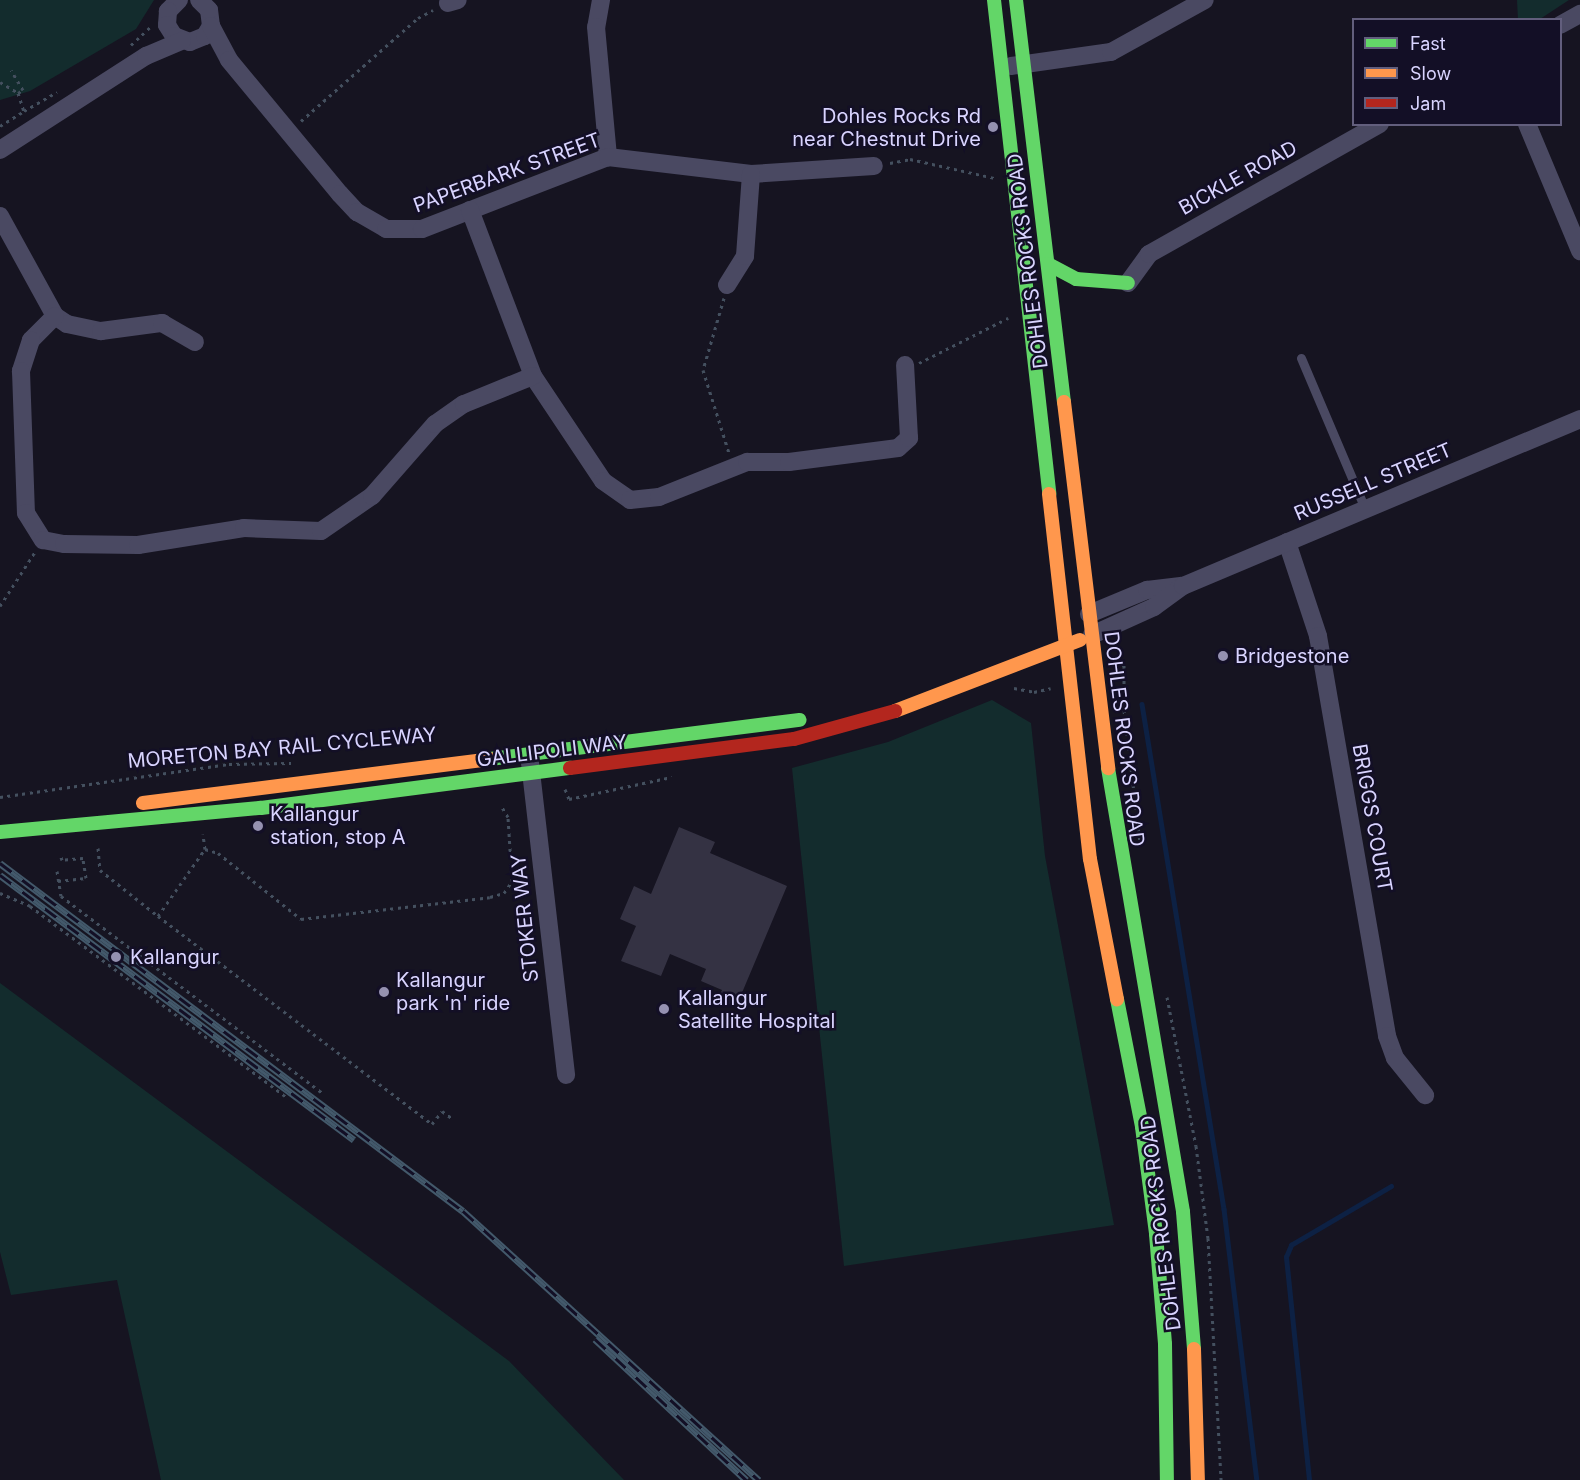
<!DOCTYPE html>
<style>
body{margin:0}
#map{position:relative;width:1580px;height:1480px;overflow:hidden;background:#161421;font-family:Inter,sans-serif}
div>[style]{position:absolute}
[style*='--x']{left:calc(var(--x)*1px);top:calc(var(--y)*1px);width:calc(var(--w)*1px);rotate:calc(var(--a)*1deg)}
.green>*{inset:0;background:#132c2d}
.stream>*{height:4.5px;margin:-2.25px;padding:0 2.25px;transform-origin:2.25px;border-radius:2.25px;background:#0d2144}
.building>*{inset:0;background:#343243}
.path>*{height:3px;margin-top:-1.5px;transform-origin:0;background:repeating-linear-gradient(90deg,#44505f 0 3px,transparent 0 7.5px)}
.lane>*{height:9px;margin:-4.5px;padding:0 4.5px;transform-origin:4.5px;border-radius:4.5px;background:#4a4962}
.street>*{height:18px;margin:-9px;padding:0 9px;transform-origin:9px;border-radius:9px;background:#4a4962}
.fast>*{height:14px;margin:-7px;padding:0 7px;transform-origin:7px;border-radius:7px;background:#63d668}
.slow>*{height:14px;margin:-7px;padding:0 7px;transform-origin:7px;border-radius:7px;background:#ff974d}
.jam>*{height:14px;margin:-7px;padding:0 7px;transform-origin:7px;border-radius:7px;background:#b3261e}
.rail>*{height:7px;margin-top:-3.5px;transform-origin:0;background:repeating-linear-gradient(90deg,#130f26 0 14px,#43596b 0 28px);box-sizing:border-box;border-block:2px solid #43596b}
.dots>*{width:16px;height:16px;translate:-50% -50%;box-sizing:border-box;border:3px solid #130f26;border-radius:50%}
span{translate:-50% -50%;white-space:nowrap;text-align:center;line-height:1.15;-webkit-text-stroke:5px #130f26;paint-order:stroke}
.poi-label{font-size:20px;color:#d9d4ff}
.right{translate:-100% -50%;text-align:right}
.left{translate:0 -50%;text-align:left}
.street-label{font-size:20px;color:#d9d4ff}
.legend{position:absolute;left:1352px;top:18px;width:210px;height:108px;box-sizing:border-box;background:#130f26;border:2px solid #625e7d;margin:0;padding:8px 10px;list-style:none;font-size:18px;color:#d9d4ff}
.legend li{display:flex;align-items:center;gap:12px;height:30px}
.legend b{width:30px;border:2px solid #625e7d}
</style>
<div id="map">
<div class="green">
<i style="clip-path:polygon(0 0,154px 0,136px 29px,30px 91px,0 100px)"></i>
<i style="clip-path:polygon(1517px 0,1569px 0,1540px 19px,1518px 20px)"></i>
<i style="clip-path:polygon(992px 700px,1031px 723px,1045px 856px,1114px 1225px,844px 1266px,792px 768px,888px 742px)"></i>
<i style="clip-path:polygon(0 983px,509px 1361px,624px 1480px,161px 1480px,117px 1280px,11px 1295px,0 1252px)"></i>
</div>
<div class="stream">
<i style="--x:1142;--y:704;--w:512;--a:80.78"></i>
<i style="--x:1224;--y:1209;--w:273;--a:83.1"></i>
<i style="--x:1309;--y:1480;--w:224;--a:-95.9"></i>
<i style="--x:1286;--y:1257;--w:13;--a:-67"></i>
<i style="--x:1291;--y:1245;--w:116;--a:-30.5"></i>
</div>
<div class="building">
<i style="clip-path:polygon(679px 827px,715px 842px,710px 853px,787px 886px,736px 1007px,718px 999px,722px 990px,701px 981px,706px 969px,670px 954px,661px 976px,621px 961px,636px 926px,620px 919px,634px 886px,651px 894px)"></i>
</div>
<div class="path">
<i style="--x:131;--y:45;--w:26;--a:-43"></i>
<i style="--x:0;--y:82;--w:21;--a:31"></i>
<i style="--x:18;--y:93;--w:6;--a:-31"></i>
<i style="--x:23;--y:90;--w:23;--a:-121"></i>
<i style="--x:18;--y:93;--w:19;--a:72"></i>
<i style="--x:24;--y:111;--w:38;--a:-30"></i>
<i style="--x:301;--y:121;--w:156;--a:-41.4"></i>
<i style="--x:418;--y:18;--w:17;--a:-28"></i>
<i style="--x:0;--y:126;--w:28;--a:-32"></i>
<i style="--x:890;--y:163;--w:20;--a:-11"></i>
<i style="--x:910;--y:159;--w:86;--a:12.7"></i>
<i style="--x:724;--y:298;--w:75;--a:106.3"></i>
<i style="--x:703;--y:370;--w:87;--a:72.6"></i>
<i style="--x:919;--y:363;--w:100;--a:-26.8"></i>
<i style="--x:0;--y:606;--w:64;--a:-57.1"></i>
<i style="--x:1115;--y:668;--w:9;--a:-18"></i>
<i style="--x:1124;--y:665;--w:45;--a:90"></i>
<i style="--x:1124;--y:710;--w:134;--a:83.1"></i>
<i style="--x:1014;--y:688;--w:20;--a:11"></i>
<i style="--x:1034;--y:692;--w:17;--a:-13"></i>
<i style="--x:565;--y:789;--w:11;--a:68"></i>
<i style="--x:569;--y:799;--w:105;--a:-12.1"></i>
<i style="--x:0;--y:797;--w:231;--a:-8.2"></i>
<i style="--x:229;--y:764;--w:62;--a:-0.9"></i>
<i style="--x:98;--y:848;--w:22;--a:85"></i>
<i style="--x:100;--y:870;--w:74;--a:38.4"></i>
<i style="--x:158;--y:916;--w:344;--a:37.2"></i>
<i style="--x:432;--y:1124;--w:16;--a:-52"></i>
<i style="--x:442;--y:1111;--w:14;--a:36"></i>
<i style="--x:205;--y:849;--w:14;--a:17"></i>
<i style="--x:218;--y:853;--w:106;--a:38.5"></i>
<i style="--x:301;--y:919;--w:190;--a:-6.6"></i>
<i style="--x:490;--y:897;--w:15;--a:-16"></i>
<i style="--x:504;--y:893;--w:14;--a:-56"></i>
<i style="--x:512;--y:881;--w:64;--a:-93.6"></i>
<i style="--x:508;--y:817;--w:12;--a:-121"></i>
<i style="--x:57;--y:871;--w:25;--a:81"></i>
<i style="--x:61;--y:896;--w:327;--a:37"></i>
<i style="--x:58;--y:881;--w:28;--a:-6"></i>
<i style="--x:86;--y:878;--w:20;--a:-99"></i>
<i style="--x:83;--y:858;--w:21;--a:175"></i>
<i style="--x:62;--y:860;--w:6;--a:-108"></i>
<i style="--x:0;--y:893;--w:33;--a:23"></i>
<i style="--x:30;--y:906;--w:319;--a:36.7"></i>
<i style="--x:158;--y:916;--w:82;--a:-55"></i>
<i style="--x:205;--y:849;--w:15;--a:-98"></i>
<i style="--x:1167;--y:997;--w:152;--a:79"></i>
<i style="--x:1196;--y:1146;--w:93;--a:82.6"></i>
<i style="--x:1208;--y:1238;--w:242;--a:86.9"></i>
</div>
<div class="lane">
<i style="--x:1301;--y:358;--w:164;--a:67"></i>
</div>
<div class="street">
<i style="--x:179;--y:0;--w:16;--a:135"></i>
<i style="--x:168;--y:11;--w:14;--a:94"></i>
<i style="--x:167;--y:25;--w:13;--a:58"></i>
<i style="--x:174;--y:36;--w:17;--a:21"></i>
<i style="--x:190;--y:42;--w:16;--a:-22"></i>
<i style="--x:205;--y:36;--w:12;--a:-59"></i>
<i style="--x:211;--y:26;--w:16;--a:-97"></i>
<i style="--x:209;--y:10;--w:14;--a:-135"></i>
<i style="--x:601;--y:0;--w:27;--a:100"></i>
<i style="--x:596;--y:27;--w:131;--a:84.7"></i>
<i style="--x:448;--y:3;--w:10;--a:-17"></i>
<i style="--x:1560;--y:25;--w:23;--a:-29"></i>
<i style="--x:211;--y:26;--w:38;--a:62"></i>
<i style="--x:229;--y:60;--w:174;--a:50.4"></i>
<i style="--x:340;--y:194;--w:25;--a:47"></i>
<i style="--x:357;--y:212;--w:34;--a:30"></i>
<i style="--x:386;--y:229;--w:36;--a:0"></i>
<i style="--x:422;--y:229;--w:199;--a:-21.2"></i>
<i style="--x:608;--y:157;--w:144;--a:6.8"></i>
<i style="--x:751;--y:174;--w:123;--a:-3.7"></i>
<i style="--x:1011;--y:66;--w:101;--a:-8"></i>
<i style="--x:1111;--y:52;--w:107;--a:-29"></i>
<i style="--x:1527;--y:124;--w:138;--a:67.3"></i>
<i style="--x:0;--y:150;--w:174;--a:-32.8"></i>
<i style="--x:146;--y:56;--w:39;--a:-23"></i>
<i style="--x:470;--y:210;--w:178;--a:69.2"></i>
<i style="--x:533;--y:376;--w:126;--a:56.3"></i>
<i style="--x:603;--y:481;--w:33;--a:35"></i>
<i style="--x:630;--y:500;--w:29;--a:-6"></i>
<i style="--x:659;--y:497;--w:95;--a:-21.7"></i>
<i style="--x:747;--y:462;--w:42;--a:0"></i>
<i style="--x:789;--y:462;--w:110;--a:-7.3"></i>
<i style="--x:898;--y:448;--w:15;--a:-42"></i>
<i style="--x:909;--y:438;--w:73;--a:-93.1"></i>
<i style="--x:0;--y:216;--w:114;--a:61.2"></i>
<i style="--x:55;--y:316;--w:14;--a:34"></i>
<i style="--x:67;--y:324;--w:35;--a:12"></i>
<i style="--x:101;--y:331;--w:62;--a:-7.5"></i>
<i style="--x:162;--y:323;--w:38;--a:30"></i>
<i style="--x:1128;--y:283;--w:36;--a:-54"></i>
<i style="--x:1149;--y:254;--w:265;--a:-29.4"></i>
<i style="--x:727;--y:285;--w:34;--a:-58"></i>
<i style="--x:745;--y:256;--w:82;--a:-85.8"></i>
<i style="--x:55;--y:316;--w:34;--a:135"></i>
<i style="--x:31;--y:340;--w:33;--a:108"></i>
<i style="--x:21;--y:371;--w:142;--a:88"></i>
<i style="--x:26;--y:513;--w:32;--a:58"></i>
<i style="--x:43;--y:540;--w:21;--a:11"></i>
<i style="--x:64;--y:544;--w:74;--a:0.8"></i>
<i style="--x:138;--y:545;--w:107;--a:-9.1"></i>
<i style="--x:244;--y:528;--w:77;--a:2.2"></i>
<i style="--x:321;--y:531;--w:62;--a:-34.5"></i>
<i style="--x:372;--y:496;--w:96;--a:-48.8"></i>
<i style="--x:435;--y:424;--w:35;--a:-35"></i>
<i style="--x:464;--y:404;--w:74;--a:-22.1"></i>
<i style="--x:1287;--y:542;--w:99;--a:71.7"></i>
<i style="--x:1318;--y:636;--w:406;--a:80.2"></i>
<i style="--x:1387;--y:1036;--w:23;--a:70"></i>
<i style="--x:1395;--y:1058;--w:48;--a:51"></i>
<i style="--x:1089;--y:614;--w:63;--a:-22.5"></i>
<i style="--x:1147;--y:590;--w:34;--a:-7"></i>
<i style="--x:1092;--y:635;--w:68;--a:-24.3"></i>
<i style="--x:1154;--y:607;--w:36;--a:-36"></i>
<i style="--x:1183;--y:586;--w:431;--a:-22.8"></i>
<i style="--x:530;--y:763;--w:314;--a:83.4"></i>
</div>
<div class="fast">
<i style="--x:994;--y:0;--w:497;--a:83.6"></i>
<i style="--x:1016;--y:0;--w:405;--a:83.2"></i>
<i style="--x:1048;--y:264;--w:32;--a:28"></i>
<i style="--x:1076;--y:279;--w:52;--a:4.4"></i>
<i style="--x:490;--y:759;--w:312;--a:-7.2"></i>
<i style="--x:1108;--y:768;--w:450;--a:80.4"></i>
<i style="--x:1183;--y:1212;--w:137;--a:85.4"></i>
<i style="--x:0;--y:832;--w:262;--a:-5.3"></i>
<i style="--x:261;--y:808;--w:312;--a:-7.4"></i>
<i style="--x:1117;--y:999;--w:130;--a:78.9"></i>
<i style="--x:1142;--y:1127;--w:108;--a:82.5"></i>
<i style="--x:1156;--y:1234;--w:110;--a:85.3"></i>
<i style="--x:1165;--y:1344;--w:136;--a:89.2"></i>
</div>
<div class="slow">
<i style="--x:1064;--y:402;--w:369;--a:83.1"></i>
<i style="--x:1049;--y:494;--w:367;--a:83.6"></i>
<i style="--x:1090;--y:859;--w:143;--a:79.1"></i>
<i style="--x:895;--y:711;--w:198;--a:-21"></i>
<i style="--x:143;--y:803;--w:350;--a:-7.2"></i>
<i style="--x:1194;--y:1349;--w:131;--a:88.3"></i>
</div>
<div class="jam">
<i style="--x:570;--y:768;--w:226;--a:-7.4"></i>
<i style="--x:794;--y:739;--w:105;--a:-15.5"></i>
</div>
<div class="rail">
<i style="--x:0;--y:863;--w:579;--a:36.93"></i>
<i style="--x:463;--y:1211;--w:400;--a:42.3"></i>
<i style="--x:0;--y:875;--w:442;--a:36.8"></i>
<i style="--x:595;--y:1339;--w:207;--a:43"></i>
</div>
<div class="dots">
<i style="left:993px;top:127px;background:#9591b1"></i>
<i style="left:1223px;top:656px;background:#9591b1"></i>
<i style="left:258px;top:826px;background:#9591b1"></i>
<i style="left:116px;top:957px;background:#9591b1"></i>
<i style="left:384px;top:992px;background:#9591b1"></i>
<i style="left:664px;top:1009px;background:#9591b1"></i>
</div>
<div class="poi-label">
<span class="right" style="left:981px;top:128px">Dohles Rocks Rd<br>near Chestnut Drive</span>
<span class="left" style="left:1235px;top:656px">Bridgestone</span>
<span class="left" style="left:270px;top:826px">Kallangur<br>station, stop A</span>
<span class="left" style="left:130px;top:957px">Kallangur</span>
<span class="left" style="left:396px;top:992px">Kallangur<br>park 'n' ride</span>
<span class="left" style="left:678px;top:1010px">Kallangur<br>Satellite Hospital</span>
</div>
<div class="street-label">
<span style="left:507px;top:173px;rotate:-20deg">PAPERBARK STREET</span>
<span style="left:1238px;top:178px;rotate:-29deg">BICKLE ROAD</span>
<span style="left:1028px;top:261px;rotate:-97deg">DOHLES ROCKS ROAD</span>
<span style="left:1373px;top:482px;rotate:-23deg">RUSSELL STREET</span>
<span style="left:1124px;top:739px;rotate:83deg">DOHLES ROCKS ROAD</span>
<span style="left:282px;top:748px;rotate:-5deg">MORETON BAY RAIL CYCLEWAY</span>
<span style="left:552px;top:751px;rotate:-7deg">GALLIPOLI WAY</span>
<span style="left:1372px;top:818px;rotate:80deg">BRIGGS COURT</span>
<span style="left:525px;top:918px;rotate:-96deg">STOKER WAY</span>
<span style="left:1161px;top:1223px;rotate:-97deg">DOHLES ROCKS ROAD</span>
</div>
<ul class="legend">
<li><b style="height:8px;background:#63d668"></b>Fast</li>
<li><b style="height:8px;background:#ff974d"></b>Slow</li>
<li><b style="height:8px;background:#b3261e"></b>Jam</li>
</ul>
</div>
